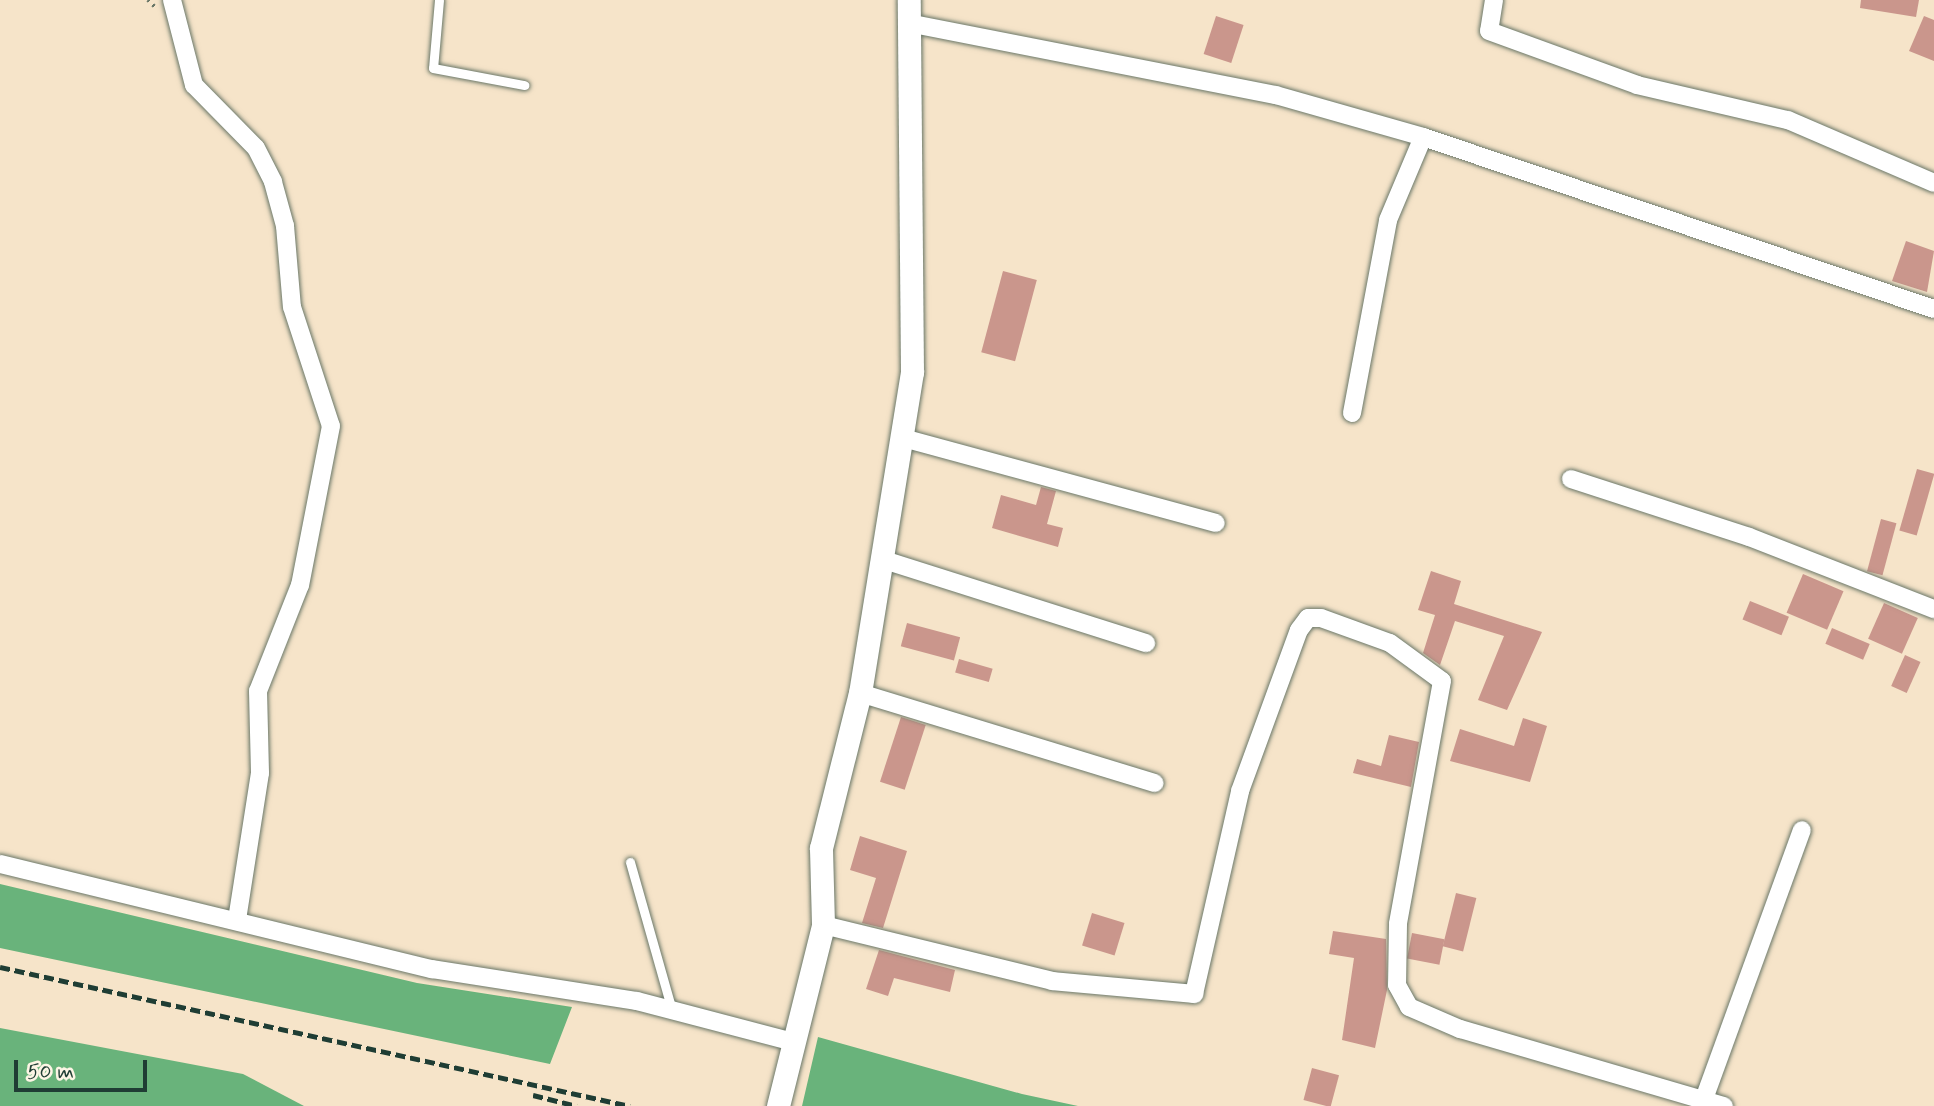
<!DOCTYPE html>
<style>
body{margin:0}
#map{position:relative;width:1934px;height:1106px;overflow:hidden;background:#f6e4c9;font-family:Mynerve,sans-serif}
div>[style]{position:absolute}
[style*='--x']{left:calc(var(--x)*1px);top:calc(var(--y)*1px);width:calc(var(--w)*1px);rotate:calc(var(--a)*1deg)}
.forest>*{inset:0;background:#69b37b}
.building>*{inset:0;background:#ca968c;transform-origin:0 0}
.path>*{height:3.5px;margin-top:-1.75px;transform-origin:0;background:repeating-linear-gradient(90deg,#6a7768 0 2px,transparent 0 7px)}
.roads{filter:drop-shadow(0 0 2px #6a7768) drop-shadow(0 0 2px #6a7768)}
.service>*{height:9px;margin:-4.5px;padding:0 4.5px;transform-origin:4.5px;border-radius:4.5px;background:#fff}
.minor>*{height:18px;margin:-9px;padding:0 9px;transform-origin:9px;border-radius:9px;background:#fff}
.tertiary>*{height:23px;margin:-11.5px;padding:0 11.5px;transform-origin:11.5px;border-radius:11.5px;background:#fff}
.rail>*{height:5px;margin-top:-2.5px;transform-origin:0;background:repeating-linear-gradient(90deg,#1f3d34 0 10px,transparent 0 15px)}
span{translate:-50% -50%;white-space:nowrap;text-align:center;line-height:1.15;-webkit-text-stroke:6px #fcf5e5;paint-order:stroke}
.scale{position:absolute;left:14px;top:1060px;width:133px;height:32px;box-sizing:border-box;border:4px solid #1f3d34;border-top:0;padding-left:9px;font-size:21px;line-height:24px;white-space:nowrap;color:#1f3d34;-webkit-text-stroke:5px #fcf5e5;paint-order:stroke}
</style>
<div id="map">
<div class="forest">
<i style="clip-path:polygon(0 884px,417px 983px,572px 1007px,550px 1064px,0 948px)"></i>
<i style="clip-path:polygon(0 1028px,243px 1074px,304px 1106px,0 1106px)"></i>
<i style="clip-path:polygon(818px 1037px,1022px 1094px,1078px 1106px,802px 1106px)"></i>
</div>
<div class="building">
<i style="clip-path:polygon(1861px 0,1919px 0,1916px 17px,1860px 8px)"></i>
<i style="left:1216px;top:16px;width:29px;height:40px;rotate:18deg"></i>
<i style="clip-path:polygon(1924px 16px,1934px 20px,1934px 61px,1909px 51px)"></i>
<i style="clip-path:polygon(1906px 241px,1934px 251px,1927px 292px,1892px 281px)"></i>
<i style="left:1003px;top:271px;width:35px;height:84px;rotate:15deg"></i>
<i style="left:1917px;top:469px;width:18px;height:64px;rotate:16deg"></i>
<i style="clip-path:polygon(1041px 487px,1056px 491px,1047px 524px,1063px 528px,1058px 547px,992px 528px,1001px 495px,1036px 505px)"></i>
<i style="left:1881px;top:519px;width:16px;height:54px;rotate:15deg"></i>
<i style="clip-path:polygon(1431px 571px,1461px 581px,1454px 604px,1542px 632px,1507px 710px,1478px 700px,1504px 636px,1455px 621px,1440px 665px,1423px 653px,1435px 615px,1418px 610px)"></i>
<i style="left:1803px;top:574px;width:44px;height:42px;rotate:23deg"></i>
<i style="left:1750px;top:601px;width:42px;height:20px;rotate:22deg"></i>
<i style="left:1884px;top:603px;width:37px;height:39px;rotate:24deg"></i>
<i style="left:907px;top:623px;width:55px;height:24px;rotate:15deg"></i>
<i style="left:1832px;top:628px;width:41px;height:17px;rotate:23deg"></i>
<i style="left:1905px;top:655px;width:17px;height:34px;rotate:24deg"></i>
<i style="left:959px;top:659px;width:35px;height:14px;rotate:16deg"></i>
<i style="left:901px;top:717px;width:26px;height:68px;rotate:18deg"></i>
<i style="clip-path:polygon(1523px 718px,1547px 726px,1530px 782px,1450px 761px,1460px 729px,1514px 746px)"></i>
<i style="clip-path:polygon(1389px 735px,1419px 742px,1411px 787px,1353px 773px,1357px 759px,1381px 766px)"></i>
<i style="clip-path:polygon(860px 836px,907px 851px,883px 928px,862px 923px,876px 878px,850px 870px)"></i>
<i style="left:1456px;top:893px;width:21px;height:55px;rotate:14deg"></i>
<i style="left:1092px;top:913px;width:34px;height:34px;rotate:17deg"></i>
<i style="clip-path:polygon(1333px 931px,1386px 939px,1387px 990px,1375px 1048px,1342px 1040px,1354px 958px,1329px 954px)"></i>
<i style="left:1412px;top:933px;width:33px;height:26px;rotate:11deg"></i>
<i style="clip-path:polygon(879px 950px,955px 970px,950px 992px,894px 978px,888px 996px,866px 989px)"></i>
<i style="left:1312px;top:1068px;width:28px;height:33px;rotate:15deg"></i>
</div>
<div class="path">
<i style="--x:148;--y:0;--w:11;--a:45"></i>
</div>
<div class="roads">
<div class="service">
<i style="--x:439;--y:0;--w:68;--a:95"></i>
<i style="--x:433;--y:68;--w:93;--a:10.6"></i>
<i style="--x:630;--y:862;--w:154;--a:74.2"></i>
</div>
<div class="minor">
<i style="--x:172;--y:0;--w:88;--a:75.5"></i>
<i style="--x:194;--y:85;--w:88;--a:45.5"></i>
<i style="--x:256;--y:148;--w:38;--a:63"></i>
<i style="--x:273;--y:182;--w:46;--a:74.7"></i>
<i style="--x:285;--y:226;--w:81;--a:85.1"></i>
<i style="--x:292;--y:307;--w:125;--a:71.9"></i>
<i style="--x:331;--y:426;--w:162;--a:101"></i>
<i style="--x:300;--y:585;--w:114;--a:111.6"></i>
<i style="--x:258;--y:691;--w:82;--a:88.6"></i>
<i style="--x:260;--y:773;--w:149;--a:98.9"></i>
<i style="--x:1494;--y:0;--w:31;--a:99"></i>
<i style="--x:1489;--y:31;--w:158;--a:20"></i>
<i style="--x:1637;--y:85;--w:155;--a:13.1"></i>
<i style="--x:1788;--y:120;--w:159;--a:23.3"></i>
<i style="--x:908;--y:23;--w:375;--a:11.1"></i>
<i style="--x:1276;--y:95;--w:153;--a:15.9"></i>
<i style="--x:1423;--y:137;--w:539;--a:18.6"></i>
<i style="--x:1352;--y:413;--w:196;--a:-79.4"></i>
<i style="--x:1388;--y:220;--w:90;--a:-67.1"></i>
<i style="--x:903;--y:438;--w:324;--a:15.2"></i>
<i style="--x:1571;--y:479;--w:187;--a:18"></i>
<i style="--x:1749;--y:537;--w:199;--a:21.3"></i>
<i style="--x:884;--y:560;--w:275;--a:17.6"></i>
<i style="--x:860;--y:693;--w:308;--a:17"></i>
<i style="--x:0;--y:864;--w:445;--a:13.7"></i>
<i style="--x:432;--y:969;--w:207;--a:8.9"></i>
<i style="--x:637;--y:1001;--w:161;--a:14.7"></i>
<i style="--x:823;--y:925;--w:236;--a:13.7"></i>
<i style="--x:1052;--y:981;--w:143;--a:5.2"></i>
<i style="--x:1194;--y:994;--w:208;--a:-77.2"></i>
<i style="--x:1240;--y:791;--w:171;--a:-69.9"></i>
<i style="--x:1299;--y:630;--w:15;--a:-53"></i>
<i style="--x:1308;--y:618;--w:13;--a:0"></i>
<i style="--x:1321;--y:618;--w:73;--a:19.9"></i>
<i style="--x:1390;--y:643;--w:64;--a:36.2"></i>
<i style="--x:1442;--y:681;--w:247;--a:100.3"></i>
<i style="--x:1398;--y:924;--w:61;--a:90.9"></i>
<i style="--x:1397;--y:985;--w:25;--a:61"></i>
<i style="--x:1409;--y:1007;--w:56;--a:23.3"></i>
<i style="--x:1460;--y:1029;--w:275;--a:16.3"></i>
<i style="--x:1704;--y:1099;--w:286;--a:-70"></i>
</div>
<div class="tertiary">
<i style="--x:778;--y:1106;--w:187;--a:-76"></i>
<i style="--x:823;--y:925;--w:77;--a:-91.5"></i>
<i style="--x:821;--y:848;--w:160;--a:-75.9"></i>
<i style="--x:860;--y:693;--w:325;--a:-80.8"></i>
<i style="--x:912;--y:372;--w:372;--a:-90.5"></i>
</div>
</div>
<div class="rail">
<i style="--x:0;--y:967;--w:645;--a:12.44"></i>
<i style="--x:533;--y:1095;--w:45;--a:14"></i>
</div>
<div class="scale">50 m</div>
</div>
